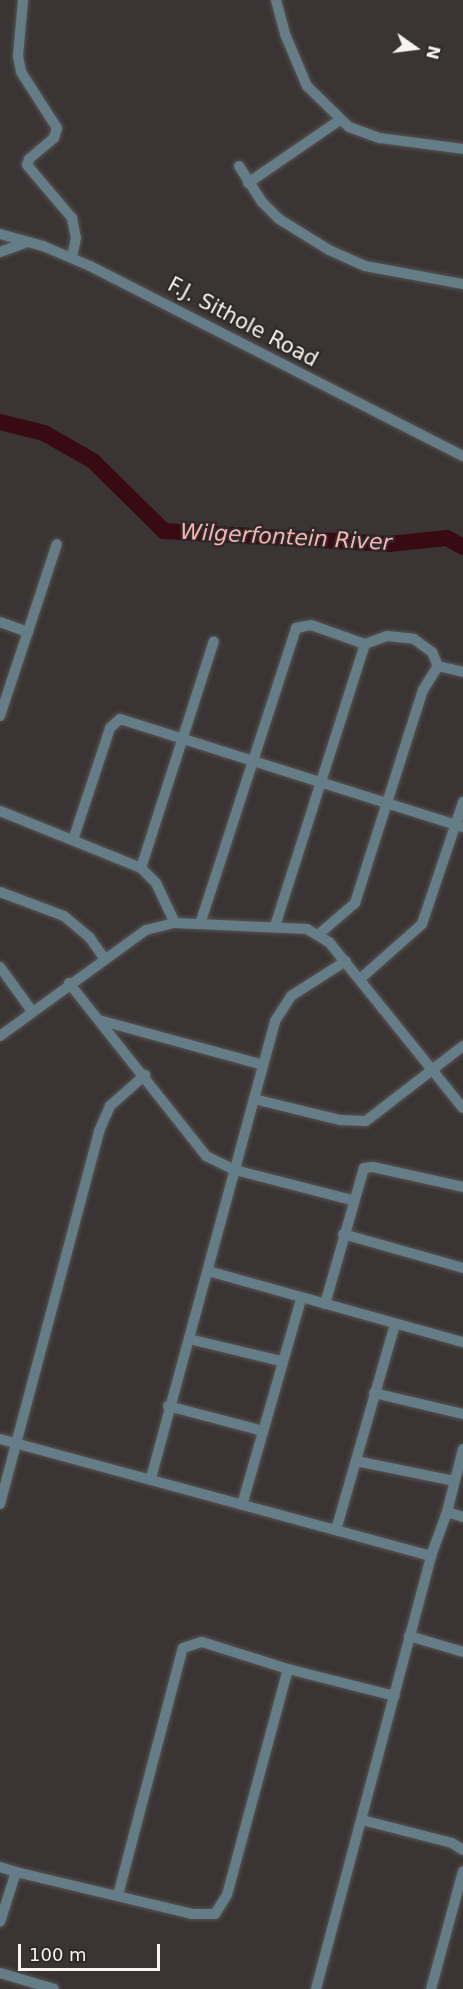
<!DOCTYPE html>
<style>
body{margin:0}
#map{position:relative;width:463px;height:1989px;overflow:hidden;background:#3a3434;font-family:"DejaVu Sans",sans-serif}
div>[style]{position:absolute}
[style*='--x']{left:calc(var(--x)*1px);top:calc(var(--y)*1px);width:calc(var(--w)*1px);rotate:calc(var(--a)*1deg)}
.river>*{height:16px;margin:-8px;padding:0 8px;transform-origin:8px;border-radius:8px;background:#380a11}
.roads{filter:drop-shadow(0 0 2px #585353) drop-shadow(0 0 2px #585353)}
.minor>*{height:10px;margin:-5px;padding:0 5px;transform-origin:5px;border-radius:5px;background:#647d87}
span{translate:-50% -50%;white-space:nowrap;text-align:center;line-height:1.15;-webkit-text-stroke:4.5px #2f2a2a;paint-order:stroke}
.street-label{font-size:21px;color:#f7f3f3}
.water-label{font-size:22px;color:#f8b2b4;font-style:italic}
.north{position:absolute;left:385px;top:18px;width:60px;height:60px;-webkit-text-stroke:4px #2f2a2a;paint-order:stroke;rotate:104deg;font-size:16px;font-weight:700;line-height:24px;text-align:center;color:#f7f3f3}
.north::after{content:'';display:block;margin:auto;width:21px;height:27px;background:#f7f3f3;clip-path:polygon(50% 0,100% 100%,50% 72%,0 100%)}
.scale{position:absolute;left:18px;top:1944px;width:142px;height:27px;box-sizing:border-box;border:3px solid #f7f3f3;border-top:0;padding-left:8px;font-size:18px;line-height:21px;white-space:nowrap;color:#f7f3f3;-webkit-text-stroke:4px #2f2a2a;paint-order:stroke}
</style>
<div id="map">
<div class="river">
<i style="--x:0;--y:422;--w:45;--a:14"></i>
<i style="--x:44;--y:433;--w:56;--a:29.7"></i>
<i style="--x:93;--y:461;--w:100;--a:44.6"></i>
<i style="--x:164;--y:531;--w:225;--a:3.3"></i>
<i style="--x:389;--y:544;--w:58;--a:-5.9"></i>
<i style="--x:447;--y:538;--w:18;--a:29"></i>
</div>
<div class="roads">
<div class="minor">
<i style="--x:23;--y:0;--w:56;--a:95.1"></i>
<i style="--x:18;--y:56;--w:16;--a:79"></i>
<i style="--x:21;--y:72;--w:67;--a:57.3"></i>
<i style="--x:57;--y:128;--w:10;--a:107"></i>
<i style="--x:54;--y:138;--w:33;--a:140"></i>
<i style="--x:29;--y:159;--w:6;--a:108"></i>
<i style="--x:27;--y:165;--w:70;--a:49.7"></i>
<i style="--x:72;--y:218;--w:20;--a:79"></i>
<i style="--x:76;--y:238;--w:19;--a:102"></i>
<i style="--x:276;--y:0;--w:35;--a:75"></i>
<i style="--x:285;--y:34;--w:56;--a:67.1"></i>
<i style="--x:307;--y:86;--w:59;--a:44.3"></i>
<i style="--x:349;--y:127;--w:33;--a:20"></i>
<i style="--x:380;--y:138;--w:84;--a:7.5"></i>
<i style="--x:239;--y:166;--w:43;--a:57.4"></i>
<i style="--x:262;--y:202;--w:24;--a:45"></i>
<i style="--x:279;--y:219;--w:59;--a:31.8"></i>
<i style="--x:329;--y:250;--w:39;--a:24"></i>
<i style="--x:365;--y:266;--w:100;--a:10.4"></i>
<i style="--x:248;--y:183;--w:112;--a:-34.4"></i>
<i style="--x:0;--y:234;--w:45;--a:15.6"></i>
<i style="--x:43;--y:246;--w:51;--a:23.1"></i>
<i style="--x:90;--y:266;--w:419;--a:27"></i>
<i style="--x:0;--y:252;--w:30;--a:-20"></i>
<i style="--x:0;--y:622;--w:30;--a:20"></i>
<i style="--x:0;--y:716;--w:181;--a:-71.7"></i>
<i style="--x:0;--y:811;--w:152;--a:22"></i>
<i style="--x:141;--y:868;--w:21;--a:45"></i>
<i style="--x:156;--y:883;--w:44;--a:64.6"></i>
<i style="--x:73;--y:840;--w:118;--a:-71.7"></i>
<i style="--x:110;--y:728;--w:13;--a:-42"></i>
<i style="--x:120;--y:719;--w:360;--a:17.5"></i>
<i style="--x:141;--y:868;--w:238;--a:-72.2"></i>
<i style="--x:0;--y:892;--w:68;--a:20.6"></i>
<i style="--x:64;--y:916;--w:34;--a:40"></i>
<i style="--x:90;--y:938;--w:24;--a:55"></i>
<i style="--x:200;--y:924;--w:311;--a:-72"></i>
<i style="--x:296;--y:628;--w:15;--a:-11"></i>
<i style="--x:311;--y:625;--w:57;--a:19.4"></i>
<i style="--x:365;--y:644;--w:23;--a:-20"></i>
<i style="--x:387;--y:636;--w:27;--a:6"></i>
<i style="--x:414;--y:639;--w:22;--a:36"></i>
<i style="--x:432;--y:652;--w:15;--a:67"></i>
<i style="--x:438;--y:666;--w:26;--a:13"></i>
<i style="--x:275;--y:926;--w:296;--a:-72.3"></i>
<i style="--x:319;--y:934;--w:48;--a:-40.7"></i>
<i style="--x:355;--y:903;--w:224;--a:-72.3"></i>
<i style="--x:423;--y:690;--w:28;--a:-58"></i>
<i style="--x:0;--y:967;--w:54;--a:54"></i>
<i style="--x:360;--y:979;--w:83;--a:-41.6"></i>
<i style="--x:422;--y:924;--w:129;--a:-71.4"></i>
<i style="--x:69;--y:983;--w:221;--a:51.6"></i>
<i style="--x:206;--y:1156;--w:32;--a:26"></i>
<i style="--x:235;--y:1170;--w:121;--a:14.4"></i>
<i style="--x:99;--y:1020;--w:170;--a:15.3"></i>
<i style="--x:0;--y:1036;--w:180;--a:-36"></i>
<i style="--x:146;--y:930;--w:30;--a:-14"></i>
<i style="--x:175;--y:923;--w:132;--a:2.6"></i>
<i style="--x:307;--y:929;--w:26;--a:31"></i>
<i style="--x:329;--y:942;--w:213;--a:51.1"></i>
<i style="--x:254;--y:1099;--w:89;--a:13.7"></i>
<i style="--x:340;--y:1120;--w:26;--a:2"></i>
<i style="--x:366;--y:1121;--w:123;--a:-37.7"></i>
<i style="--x:343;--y:1234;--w:125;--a:15.8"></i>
<i style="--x:208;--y:1271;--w:265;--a:15.6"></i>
<i style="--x:325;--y:1304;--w:141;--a:-74"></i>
<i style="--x:364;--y:1168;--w:9;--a:-6"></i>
<i style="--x:373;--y:1167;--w:92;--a:12.5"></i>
<i style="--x:189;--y:1339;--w:95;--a:13.4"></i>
<i style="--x:374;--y:1393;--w:91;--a:13.3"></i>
<i style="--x:168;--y:1406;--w:98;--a:14.7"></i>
<i style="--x:0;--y:1439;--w:447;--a:15.2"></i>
<i style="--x:356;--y:1461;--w:100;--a:11.5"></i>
<i style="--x:151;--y:1478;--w:474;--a:-74.8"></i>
<i style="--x:275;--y:1021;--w:30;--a:-57"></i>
<i style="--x:291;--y:996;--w:65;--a:-32.5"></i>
<i style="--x:0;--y:1504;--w:386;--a:-75.1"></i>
<i style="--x:99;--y:1131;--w:27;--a:-66"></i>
<i style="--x:110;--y:1106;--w:47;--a:-41.5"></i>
<i style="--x:242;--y:1505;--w:214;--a:-74"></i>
<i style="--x:447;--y:1512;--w:17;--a:17"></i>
<i style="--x:336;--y:1530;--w:214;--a:-74"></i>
<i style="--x:409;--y:1636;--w:56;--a:16.5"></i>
<i style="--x:362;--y:1820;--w:93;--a:14.3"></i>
<i style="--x:452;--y:1843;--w:13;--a:32"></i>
<i style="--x:0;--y:1867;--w:17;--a:17"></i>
<i style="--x:16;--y:1872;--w:52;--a:107.7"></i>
<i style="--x:16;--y:1872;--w:181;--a:13.4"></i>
<i style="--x:192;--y:1914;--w:23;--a:0"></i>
<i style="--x:215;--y:1914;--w:22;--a:-58"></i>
<i style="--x:227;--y:1895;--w:234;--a:-74.9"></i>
<i style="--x:288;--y:1669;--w:110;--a:14.2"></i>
<i style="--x:118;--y:1895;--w:255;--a:-75.3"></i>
<i style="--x:183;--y:1648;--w:20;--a:-18"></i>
<i style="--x:202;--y:1642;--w:90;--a:17.4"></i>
<i style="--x:0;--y:1973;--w:56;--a:16.5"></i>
<i style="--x:316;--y:1989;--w:448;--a:-75.1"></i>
<i style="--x:431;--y:1556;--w:47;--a:-70"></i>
<i style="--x:447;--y:1512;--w:65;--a:-75.7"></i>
<i style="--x:431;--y:1989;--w:122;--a:-74.8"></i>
</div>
</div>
<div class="street-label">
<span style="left:243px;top:322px;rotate:28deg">F.J. Sithole Road</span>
</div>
<div class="water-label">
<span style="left:286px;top:537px;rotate:3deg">Wilgerfontein River</span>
</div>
<div class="north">N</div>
<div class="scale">100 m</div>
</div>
